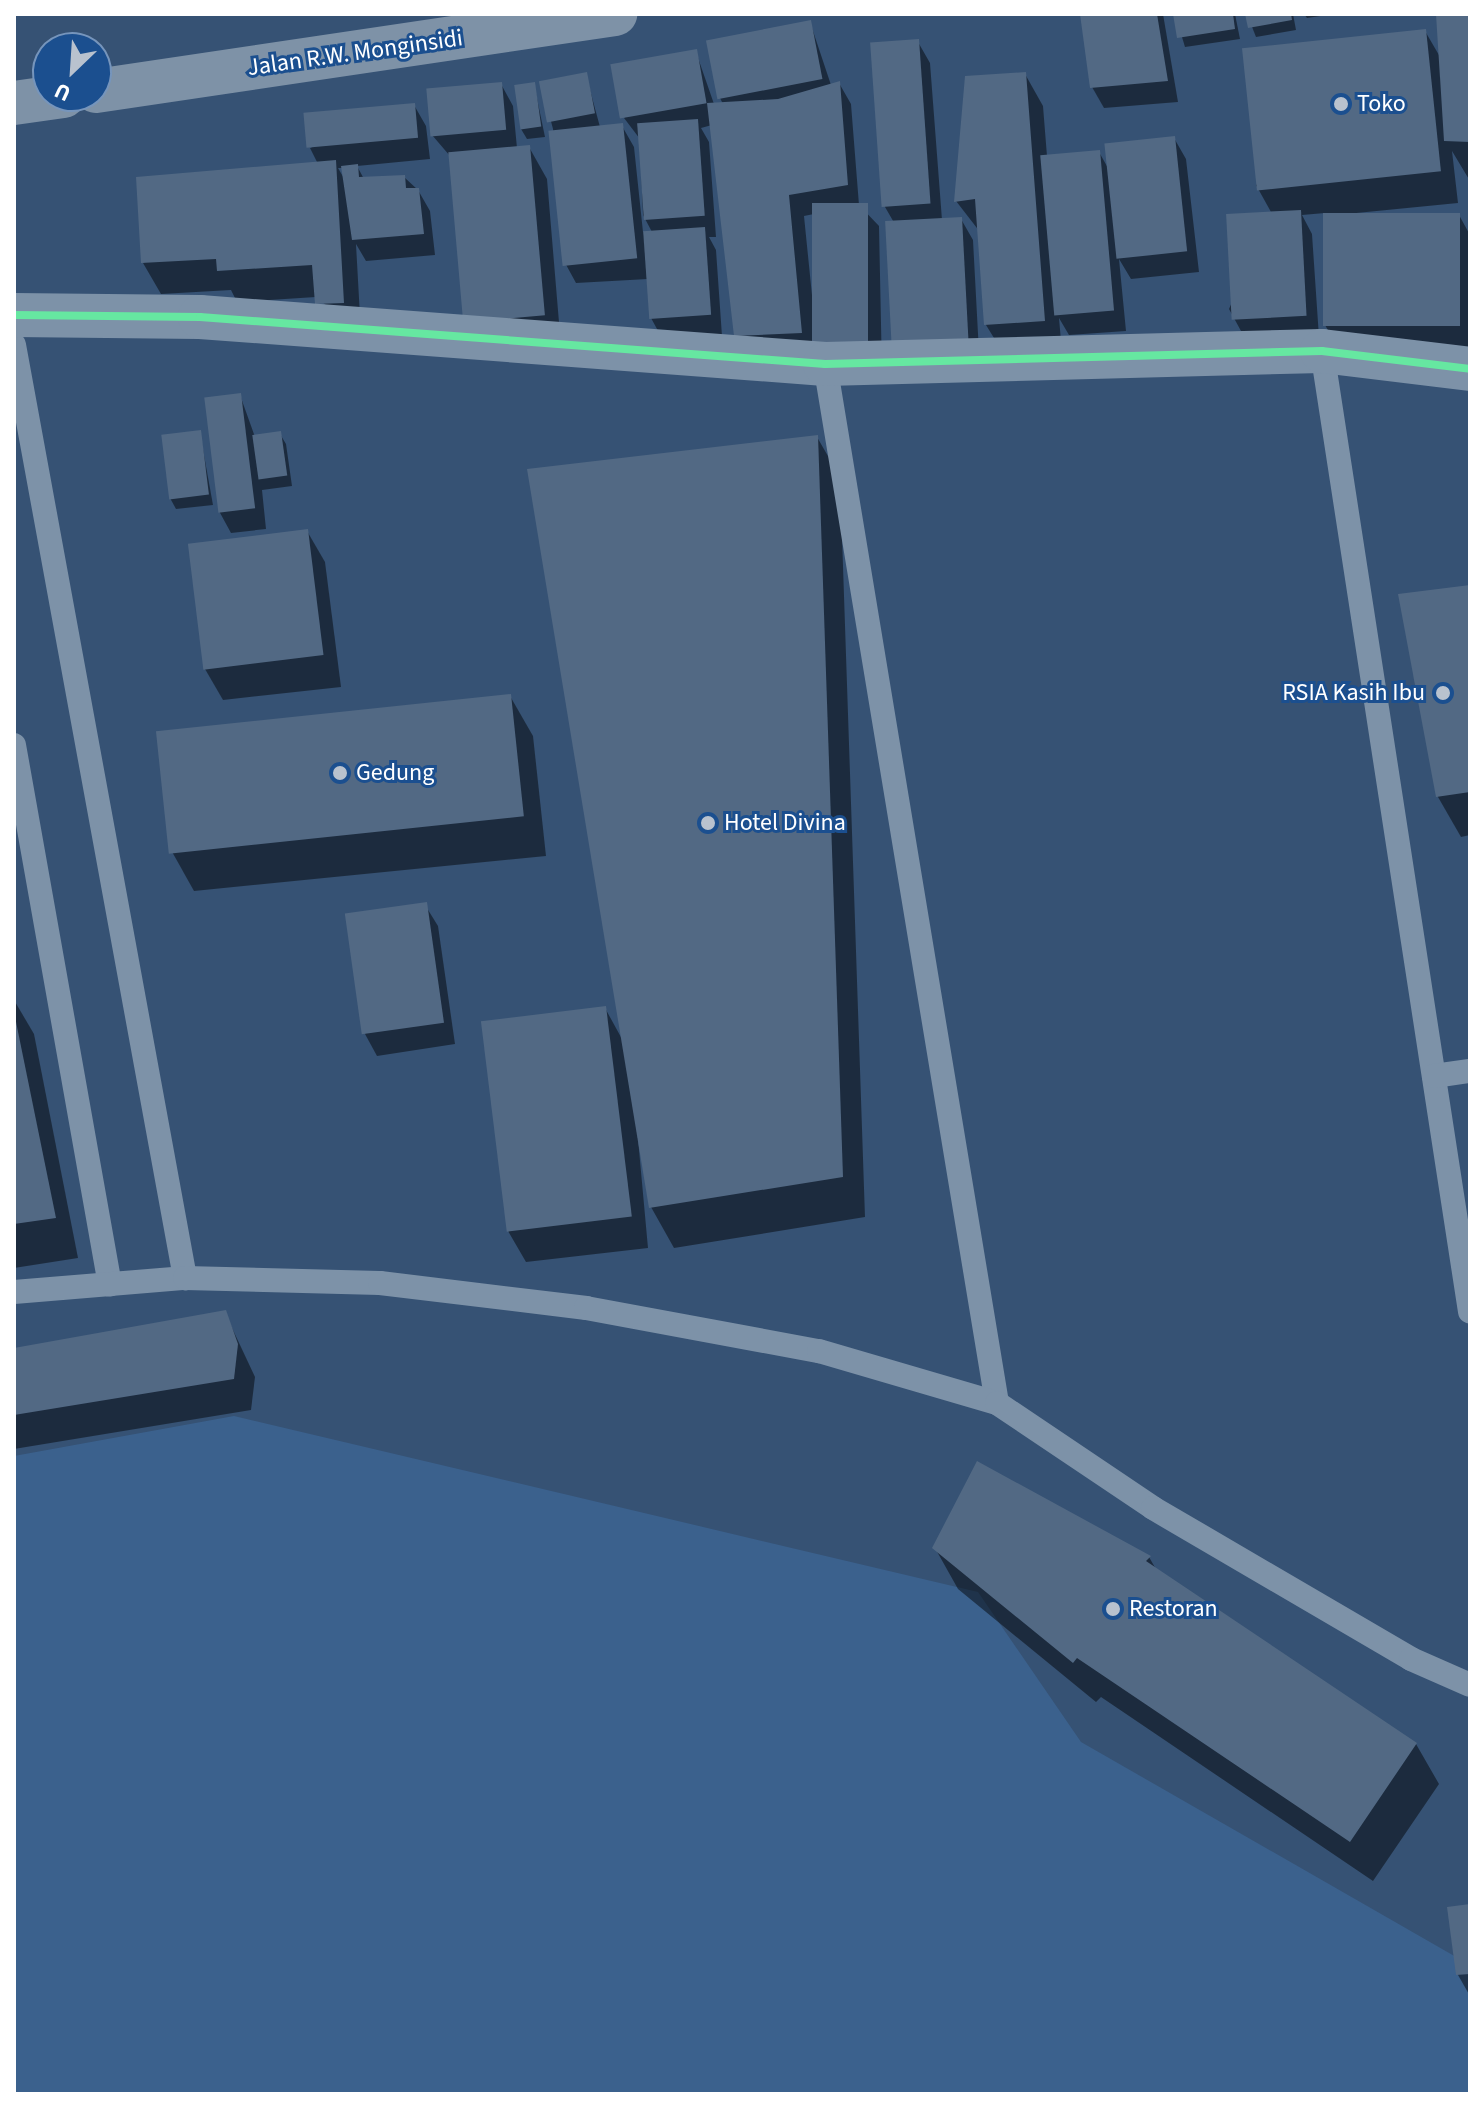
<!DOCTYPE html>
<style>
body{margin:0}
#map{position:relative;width:1484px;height:2108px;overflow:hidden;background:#365274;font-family:"Source Sans 3",sans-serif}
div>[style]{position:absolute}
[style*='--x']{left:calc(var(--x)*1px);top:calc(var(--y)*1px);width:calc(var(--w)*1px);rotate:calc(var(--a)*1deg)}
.water>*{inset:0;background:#3b618d}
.shadow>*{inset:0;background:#0007}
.building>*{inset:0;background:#526984;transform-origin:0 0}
.lane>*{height:24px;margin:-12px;padding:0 12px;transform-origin:12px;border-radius:12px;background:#7d92a8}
.street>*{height:44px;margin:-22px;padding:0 22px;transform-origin:22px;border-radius:22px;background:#7d92a8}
.highway>*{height:44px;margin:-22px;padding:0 22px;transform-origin:22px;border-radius:22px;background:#7e92a7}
.cycleway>*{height:8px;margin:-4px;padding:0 4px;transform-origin:4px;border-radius:4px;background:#66e7a1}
.dots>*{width:22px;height:22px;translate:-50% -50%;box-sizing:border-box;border:4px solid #1b4f8f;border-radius:50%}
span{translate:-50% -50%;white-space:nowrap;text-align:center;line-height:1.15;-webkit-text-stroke:6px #1b4f8f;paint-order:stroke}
.street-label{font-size:24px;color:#fff}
.poi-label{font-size:24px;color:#fff}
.left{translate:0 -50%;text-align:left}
.right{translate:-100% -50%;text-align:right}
.frame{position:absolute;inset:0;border:16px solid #fff;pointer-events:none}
.north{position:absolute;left:32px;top:32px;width:80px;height:80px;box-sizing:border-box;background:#1b4f8f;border:2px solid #7695bc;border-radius:50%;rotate:205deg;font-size:22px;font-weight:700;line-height:32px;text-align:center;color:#fff}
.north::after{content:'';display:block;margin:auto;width:28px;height:36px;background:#b9c2ce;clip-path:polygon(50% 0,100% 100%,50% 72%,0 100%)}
</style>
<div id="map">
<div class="water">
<i style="clip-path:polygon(234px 1416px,978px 1592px,1081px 1742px,1470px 1965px,1470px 2094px,14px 2094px,14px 1456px)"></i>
</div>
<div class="shadow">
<i style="clip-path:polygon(1082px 14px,1163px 14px,1178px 102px,1104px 108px,1092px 87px)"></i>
<i style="clip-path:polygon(1175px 14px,1235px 14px,1240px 39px,1185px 47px)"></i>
<i style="clip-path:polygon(1247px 14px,1293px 14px,1296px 30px,1256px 37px)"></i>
<i style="clip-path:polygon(1304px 14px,1334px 14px,1307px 18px)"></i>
<i style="clip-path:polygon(1439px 14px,1470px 14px,1470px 181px,1452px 151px,1458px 203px,1336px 215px,1459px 215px,1470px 235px,1470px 357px,1343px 357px,1325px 325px,1325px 213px,1302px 215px,1312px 234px,1319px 337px,1241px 331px,1229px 309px,1271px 212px,1256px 185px,1425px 31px,1443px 62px)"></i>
<i style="clip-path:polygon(evenodd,810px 22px,831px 85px,839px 83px,851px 104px,859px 205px,879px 226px,882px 372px,736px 335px,712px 125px,701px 128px,709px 142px,716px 237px,709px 237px,716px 250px,722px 336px,663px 340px,651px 318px,648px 279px,576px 283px,564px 261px,553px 129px,541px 83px,586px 75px,600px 127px,622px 126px,634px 147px,643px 232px,652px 232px,643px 215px,640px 139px,624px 118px,696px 52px,714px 104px,723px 104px,720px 98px,810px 22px,814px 214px,816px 305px,813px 305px,804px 216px,814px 214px)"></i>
<i style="clip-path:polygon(918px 42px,930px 63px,942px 220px,961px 219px,973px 240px,980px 371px,885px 207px)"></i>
<i style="clip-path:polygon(1025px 74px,1043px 106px,1047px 156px,1099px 152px,1108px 168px,1174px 138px,1186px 159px,1199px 272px,1131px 279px,1119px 259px,1126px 331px,1069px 335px,1059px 318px,1062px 352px,1005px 356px,986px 325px,980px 232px,956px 201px)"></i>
<i style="clip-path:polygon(501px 84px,513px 106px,517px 148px,529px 147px,547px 179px,561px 346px,482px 352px,450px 156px,432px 135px)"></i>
<i style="clip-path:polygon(534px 84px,545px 137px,527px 139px,521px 129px)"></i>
<i style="clip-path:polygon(evenodd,414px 105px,426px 126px,430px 159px,357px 166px,364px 179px,404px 177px,418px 190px,430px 211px,435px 255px,366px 261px,356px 244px,361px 334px,316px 297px,237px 302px,231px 290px,161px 294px,143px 263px,318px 164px,310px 148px,414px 105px,338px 168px,344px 168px,345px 180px,338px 168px)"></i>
<i style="clip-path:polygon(240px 395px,255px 437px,280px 434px,286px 444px,292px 486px,262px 490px,266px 529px,231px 533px,219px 511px)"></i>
<i style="clip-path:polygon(200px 433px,213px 505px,176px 509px,170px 498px)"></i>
<i style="clip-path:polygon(817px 437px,840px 477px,865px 1217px,674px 1248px,651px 1207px,636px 1117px,648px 1248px,526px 1262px,508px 1231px,483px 1023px,605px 1008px,622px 1039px)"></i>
<i style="clip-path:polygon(307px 531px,325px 562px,341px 687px,223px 700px,205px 669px)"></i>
<i style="clip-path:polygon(1470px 587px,1470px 835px,1461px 837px,1438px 797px)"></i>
<i style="clip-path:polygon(510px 696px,533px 736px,546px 856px,194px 891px,171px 850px)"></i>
<i style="clip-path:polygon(425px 905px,438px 926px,455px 1044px,377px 1056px,365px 1034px)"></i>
<i style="clip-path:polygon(14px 1000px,34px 1034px,78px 1258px,14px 1268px)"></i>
<i style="clip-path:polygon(225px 1313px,255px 1377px,251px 1410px,14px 1449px,14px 1350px)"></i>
<i style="clip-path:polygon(935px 1548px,1149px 1557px,1157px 1571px,1416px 1744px,1439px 1784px,1373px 1881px,1101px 1697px,1096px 1702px,958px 1589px)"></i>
<i style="clip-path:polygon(1470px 1906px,1470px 1996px,1458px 1975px)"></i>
</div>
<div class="building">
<i style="clip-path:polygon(1080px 14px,1157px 14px,1168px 81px,1090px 88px)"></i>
<i style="clip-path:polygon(1173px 14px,1233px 14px,1235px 29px,1177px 38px)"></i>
<i style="clip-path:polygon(1245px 14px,1291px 14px,1292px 20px,1248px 28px)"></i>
<i style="clip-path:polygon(1436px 14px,1470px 14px,1470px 142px,1444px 141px)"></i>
<i style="left:811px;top:20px;width:60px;height:107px;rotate:79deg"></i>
<i style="left:1426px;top:29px;width:143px;height:185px;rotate:84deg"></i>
<i style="left:919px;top:39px;width:165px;height:49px;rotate:86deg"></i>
<i style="left:697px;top:49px;width:55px;height:88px;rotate:80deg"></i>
<i style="left:587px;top:72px;width:42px;height:49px;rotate:79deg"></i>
<i style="clip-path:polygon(1026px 72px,1045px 321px,984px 325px,975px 199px,954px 202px,965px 76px)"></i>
<i style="clip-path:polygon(840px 81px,848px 185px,789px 195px,802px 333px,734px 336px,707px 103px,778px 99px)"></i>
<i style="left:502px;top:82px;width:48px;height:76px;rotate:85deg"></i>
<i style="left:535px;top:82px;width:45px;height:21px;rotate:82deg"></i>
<i style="left:415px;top:103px;width:35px;height:112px;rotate:85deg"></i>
<i style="left:698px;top:119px;width:97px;height:61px;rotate:86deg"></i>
<i style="left:623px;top:123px;width:136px;height:75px;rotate:84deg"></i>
<i style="left:1175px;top:136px;width:116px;height:71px;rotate:84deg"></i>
<i style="left:530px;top:145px;width:171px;height:82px;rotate:85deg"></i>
<i style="left:1100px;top:150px;width:161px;height:60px;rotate:85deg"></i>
<i style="clip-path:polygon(336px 160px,344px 303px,315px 304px,312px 265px,217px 271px,216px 259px,141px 263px,136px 177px)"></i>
<i style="clip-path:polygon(358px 164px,359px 177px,405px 175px,406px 188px,419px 188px,424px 234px,352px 240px,341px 166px)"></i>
<i style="left:812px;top:203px;width:56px;height:149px"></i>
<i style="left:1301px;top:210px;width:106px;height:75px;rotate:87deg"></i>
<i style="left:1323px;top:213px;width:137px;height:113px"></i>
<i style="left:962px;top:217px;width:133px;height:77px;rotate:87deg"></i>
<i style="left:705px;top:227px;width:88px;height:62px;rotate:86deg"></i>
<i style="left:241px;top:393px;width:116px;height:37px;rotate:83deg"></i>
<i style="left:201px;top:430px;width:65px;height:40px;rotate:83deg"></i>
<i style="left:281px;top:431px;width:45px;height:29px;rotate:82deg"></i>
<i style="clip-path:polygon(818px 435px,843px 1177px,649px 1208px,527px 469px)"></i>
<i style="left:308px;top:529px;width:127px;height:121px;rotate:83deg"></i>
<i style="clip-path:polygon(1470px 585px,1470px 792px,1436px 797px,1398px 594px)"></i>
<i style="left:511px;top:694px;width:123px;height:357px;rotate:84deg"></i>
<i style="left:427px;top:902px;width:122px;height:83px;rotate:82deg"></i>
<i style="left:606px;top:1006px;width:212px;height:126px;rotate:83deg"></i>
<i style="clip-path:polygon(14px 1012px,56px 1218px,14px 1224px)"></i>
<i style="clip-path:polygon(226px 1310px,238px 1344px,234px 1379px,14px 1415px,14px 1348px)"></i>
<i style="clip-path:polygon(977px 1461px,1151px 1556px,1146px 1561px,1417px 1743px,1350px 1842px,1077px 1658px,1073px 1663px,932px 1548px)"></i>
<i style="clip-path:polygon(1470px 1904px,1470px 1974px,1456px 1975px,1447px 1907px)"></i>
</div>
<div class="lane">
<i style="--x:14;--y:345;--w:949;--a:79.61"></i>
<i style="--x:1322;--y:351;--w:972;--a:81.24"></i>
<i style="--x:825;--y:364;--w:1053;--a:80.6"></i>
<i style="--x:14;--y:745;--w:548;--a:79.92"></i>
<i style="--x:1434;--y:1076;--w:36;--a:-8"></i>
<i style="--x:14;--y:1292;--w:172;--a:-4.7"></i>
<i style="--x:185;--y:1278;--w:195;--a:1.5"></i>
<i style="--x:380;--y:1283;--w:208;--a:6.9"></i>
<i style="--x:586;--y:1308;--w:237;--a:10.5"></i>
<i style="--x:819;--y:1351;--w:185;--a:16.3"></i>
<i style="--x:997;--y:1403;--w:188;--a:33.9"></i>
<i style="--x:1153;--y:1508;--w:299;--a:30.3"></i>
<i style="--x:1411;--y:1659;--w:64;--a:23.8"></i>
</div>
<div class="street">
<i style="--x:14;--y:315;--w:186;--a:0.6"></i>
<i style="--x:200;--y:317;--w:627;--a:4.3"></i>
<i style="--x:825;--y:364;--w:497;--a:-1.5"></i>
<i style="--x:1322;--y:351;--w:149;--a:6.9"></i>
</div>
<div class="highway">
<i style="--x:96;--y:91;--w:525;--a:-8.44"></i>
<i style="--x:14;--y:103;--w:50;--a:-8"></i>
</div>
<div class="cycleway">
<i style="--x:14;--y:315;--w:186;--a:0.6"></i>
<i style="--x:200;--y:317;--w:627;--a:4.3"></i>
<i style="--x:825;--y:364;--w:497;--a:-1.5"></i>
<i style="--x:1322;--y:351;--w:149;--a:6.9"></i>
</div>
<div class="dots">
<i style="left:1341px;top:104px;background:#b9c2ce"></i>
<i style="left:1443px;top:693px;background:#b9c2ce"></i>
<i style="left:340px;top:773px;background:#b9c2ce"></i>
<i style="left:708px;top:823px;background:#b9c2ce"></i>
<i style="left:1113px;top:1609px;background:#b9c2ce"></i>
</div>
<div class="street-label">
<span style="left:355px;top:53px;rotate:-8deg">Jalan R.W. Monginsidi</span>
</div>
<div class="poi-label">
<span class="left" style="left:1357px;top:104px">Toko</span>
<span class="right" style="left:1425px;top:693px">RSIA Kasih Ibu</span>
<span class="left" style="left:356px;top:773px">Gedung</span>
<span class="left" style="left:724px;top:823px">Hotel Divina</span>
<span class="left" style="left:1129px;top:1609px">Restoran</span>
</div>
<div class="frame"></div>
<div class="north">U</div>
</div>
